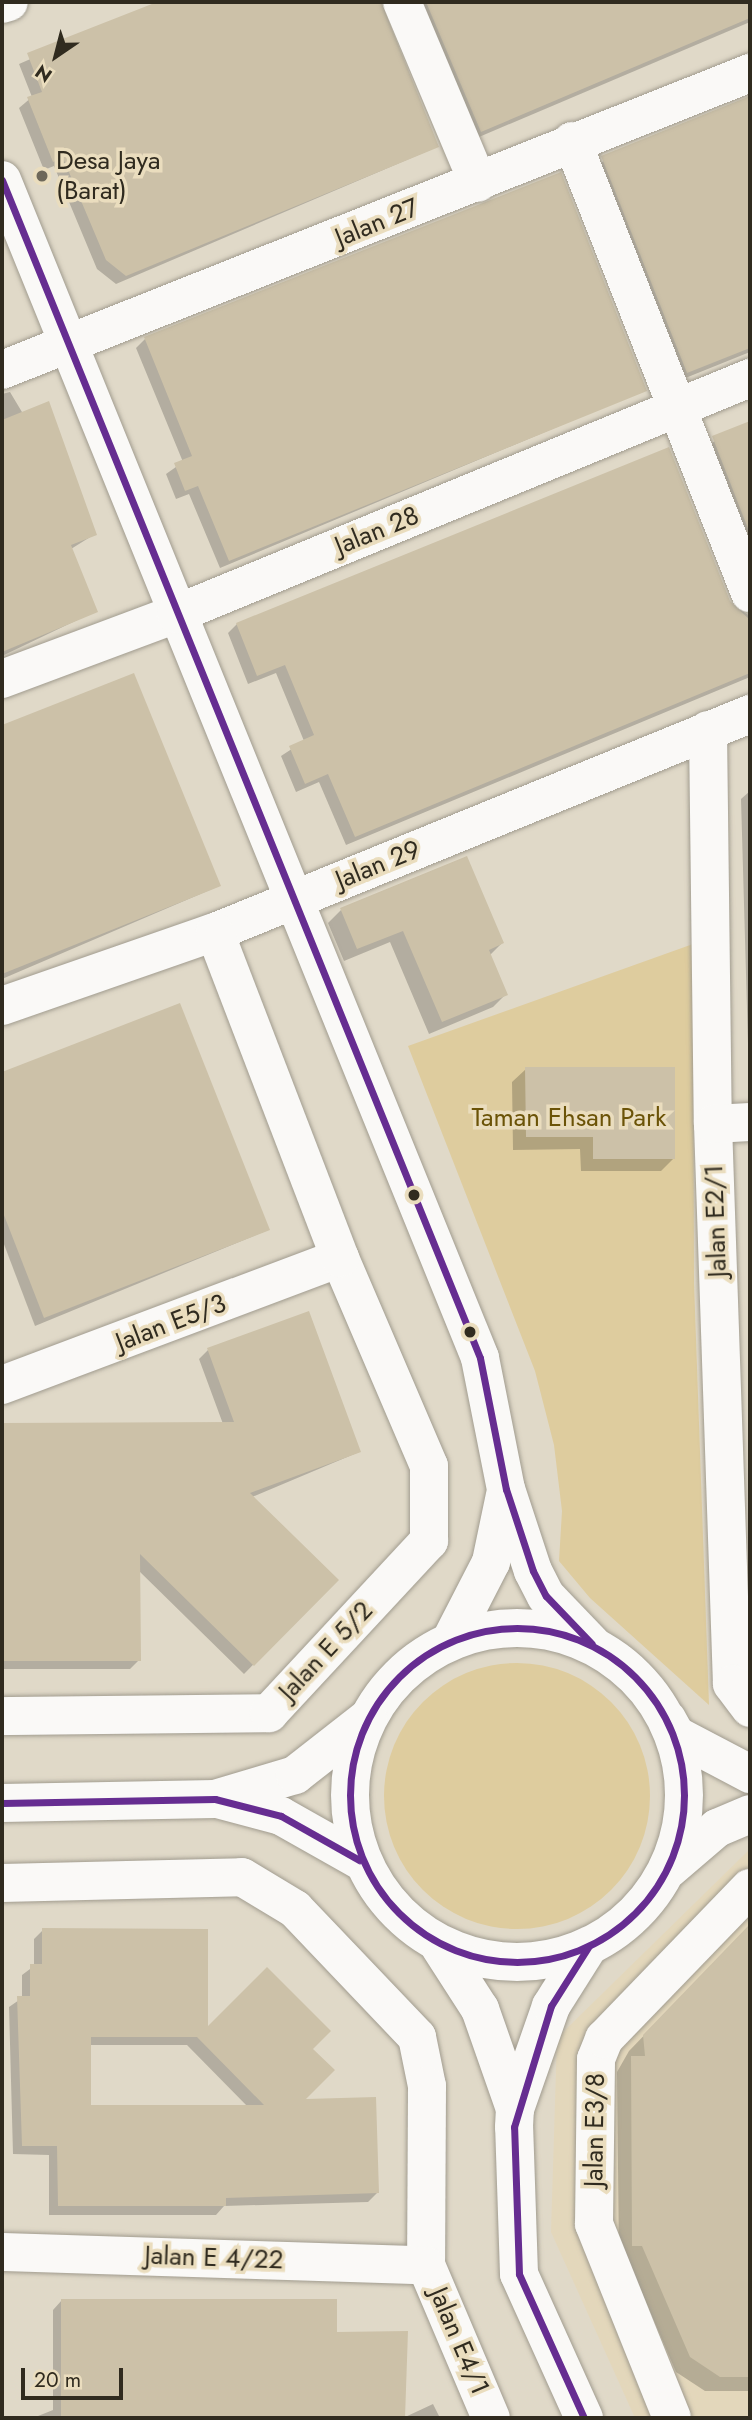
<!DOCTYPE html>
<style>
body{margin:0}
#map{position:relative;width:752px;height:2420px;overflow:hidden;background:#e0d9c8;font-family:Jost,sans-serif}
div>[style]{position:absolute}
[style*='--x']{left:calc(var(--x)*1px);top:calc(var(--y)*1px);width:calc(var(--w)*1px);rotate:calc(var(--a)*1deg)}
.built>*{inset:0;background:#e3d7bb}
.green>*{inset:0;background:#decc9e}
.round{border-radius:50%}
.shadow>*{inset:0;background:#0003}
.building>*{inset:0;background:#ccc1a8}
.roads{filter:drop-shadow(0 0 2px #a19c8f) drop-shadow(0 0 2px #a19c8f)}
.minor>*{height:38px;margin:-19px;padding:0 19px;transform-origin:19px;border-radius:19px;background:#faf9f7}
.minor>.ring{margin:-19px;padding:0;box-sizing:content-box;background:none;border:38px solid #faf9f7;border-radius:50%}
.bus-1>*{height:7px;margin:-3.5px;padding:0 3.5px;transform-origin:3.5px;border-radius:3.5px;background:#662d91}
.bus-1>.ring{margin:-3.5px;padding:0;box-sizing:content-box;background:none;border:7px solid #662d91;border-radius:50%}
.dots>*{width:19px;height:19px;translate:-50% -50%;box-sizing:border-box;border:4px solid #eaddbe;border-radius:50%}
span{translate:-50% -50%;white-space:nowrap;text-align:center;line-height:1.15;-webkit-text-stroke:7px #eaddbe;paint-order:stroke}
.poi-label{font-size:26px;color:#302b1f}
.left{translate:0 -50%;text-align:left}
.street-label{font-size:26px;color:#302b1f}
.park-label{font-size:26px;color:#6b5307}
.frame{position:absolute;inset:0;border:4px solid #302b1f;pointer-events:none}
.north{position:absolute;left:21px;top:21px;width:70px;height:70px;-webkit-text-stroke:5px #eaddbe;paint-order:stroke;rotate:215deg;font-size:19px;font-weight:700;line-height:28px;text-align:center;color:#302b1f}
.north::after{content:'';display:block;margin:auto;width:24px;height:32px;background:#302b1f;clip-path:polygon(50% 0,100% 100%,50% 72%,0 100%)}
.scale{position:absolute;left:21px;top:2368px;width:102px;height:32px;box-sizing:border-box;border:4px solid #302b1f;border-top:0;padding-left:9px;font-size:21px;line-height:24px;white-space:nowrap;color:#302b1f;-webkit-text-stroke:5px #eaddbe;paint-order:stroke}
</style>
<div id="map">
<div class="built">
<i style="clip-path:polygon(750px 1849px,750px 2418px,635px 2418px,551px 2232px,557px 2038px)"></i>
</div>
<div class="green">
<i style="clip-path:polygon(693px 944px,694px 1283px,709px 1705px,590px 1598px,559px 1561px,562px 1511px,554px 1445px,535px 1371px,408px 1046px)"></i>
<i class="round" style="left:384px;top:1663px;width:266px;height:266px"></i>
</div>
<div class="shadow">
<i style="clip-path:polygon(161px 2px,381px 2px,437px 147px,116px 284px,97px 269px,54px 166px,44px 170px,19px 108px,32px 97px,19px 64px)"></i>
<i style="clip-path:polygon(413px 2px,750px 2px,750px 22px,472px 140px)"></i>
<i style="clip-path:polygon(750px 97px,750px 352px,678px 381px,593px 166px)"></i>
<i style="clip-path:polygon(145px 339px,645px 390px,220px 568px,189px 494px,176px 499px,166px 474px,183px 462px,136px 348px)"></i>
<i style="clip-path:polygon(10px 392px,95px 534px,71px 549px,96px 611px,2px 656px,2px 394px)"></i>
<i style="clip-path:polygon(750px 423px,750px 565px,704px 447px)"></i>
<i style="clip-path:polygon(728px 602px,750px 616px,750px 677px,346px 845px,319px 782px,296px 792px,281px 756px,304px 741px,276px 673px,248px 684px,228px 633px,237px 624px)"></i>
<i style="clip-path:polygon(133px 675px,219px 886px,2px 979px,2px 728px)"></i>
<i style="clip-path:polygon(750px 791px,750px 1114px,741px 799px)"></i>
<i style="clip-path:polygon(466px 858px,502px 943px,489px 956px,506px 994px,493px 1007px,429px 1034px,390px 942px,344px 961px,328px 923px,341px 910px)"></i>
<i style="clip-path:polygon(179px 1005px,268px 1230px,35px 1326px,2px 1239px,2px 1073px)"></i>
<i style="clip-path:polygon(526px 1069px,674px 1158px,661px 1171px,581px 1171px,580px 1149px,513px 1150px,512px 1082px)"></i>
<i style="clip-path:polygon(750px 1150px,750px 1273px,748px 1153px)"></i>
<i style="clip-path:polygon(208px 1350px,359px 1452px,252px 1497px,336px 1580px,244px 1674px,138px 1570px,139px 1660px,130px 1669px,2px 1669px,2px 1425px,223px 1424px,199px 1359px)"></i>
<i style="clip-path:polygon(evenodd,43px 1930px,206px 2031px,311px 2049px,302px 2101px,377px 2193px,368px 2202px,224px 2206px,216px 2215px,49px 2215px,49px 2155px,13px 2154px,9px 2007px,22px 1998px,22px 1975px,34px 1966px,34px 1939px,43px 1930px,89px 2045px,187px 2045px,248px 2107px,89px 2106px,89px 2045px)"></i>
<i style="clip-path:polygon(742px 1934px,750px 1935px,750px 2391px,705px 2391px,676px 2372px,628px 2260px,619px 2260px,617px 2072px,629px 2051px)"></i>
<i style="clip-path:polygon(62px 2300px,335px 2333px,403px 2418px,433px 2404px,440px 2418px,33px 2418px,53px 2410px,53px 2310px)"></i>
</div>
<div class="building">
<i style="clip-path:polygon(157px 2px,381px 2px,439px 147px,126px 276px,106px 260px,63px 158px,53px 162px,27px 97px,42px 92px,27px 53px)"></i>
<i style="clip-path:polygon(426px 2px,750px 2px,750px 18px,481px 132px)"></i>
<i style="clip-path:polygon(750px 96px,750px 348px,687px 373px,601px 156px)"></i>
<i style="clip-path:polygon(561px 172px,647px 391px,229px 561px,198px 486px,185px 491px,174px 463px,192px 456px,144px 337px)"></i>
<i style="clip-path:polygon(49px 401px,97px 535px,71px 545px,98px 612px,2px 652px,2px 420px)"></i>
<i style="clip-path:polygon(750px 421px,750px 534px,712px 436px)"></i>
<i style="clip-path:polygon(669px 447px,730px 601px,750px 620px,750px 673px,355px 837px,328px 774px,305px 784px,289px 746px,314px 735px,285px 665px,257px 676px,236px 623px)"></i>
<i style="clip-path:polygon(134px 673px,221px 886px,2px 974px,2px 725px)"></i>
<i style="clip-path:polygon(467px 856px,504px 943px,489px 950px,508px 995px,442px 1022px,403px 931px,357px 949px,340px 908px)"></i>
<i style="clip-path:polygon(180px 1003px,270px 1230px,44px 1318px,2px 1210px,2px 1072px)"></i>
<i style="clip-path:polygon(525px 1067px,675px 1067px,675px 1159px,593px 1159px,593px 1137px,526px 1137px)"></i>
<i style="clip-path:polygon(309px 1311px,361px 1452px,250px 1493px,339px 1580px,254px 1666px,140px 1554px,141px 1661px,2px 1661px,2px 1423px,234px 1422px,207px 1348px)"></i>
<i style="clip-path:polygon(750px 1924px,750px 2377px,720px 2377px,690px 2357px,642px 2246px,632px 2246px,631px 2056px,645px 2056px,643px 2035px)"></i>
<i style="clip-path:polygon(evenodd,42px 1928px,208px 1929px,208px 2026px,267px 1967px,331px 2031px,313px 2049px,335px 2070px,306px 2099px,376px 2097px,379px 2193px,226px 2198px,226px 2206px,58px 2206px,57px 2146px,22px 2146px,17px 1996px,30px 1996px,30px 1964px,42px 1964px,42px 1928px,91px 2037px,197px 2037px,264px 2105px,91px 2105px,91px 2037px)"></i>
<i style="clip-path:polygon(61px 2299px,337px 2299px,337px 2332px,408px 2331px,405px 2418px,61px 2418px)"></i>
</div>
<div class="roads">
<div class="minor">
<i style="--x:402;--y:2;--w:196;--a:67.2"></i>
<i style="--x:2;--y:4;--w:7;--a:-16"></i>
<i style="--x:572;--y:141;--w:486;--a:68.5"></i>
<i style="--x:2;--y:180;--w:1271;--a:67.91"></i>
<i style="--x:480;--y:1358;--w:134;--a:78.8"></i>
<i style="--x:506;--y:1489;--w:86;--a:71.8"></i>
<i style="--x:533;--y:1571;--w:28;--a:63"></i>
<i style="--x:546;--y:1596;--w:66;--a:46.2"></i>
<i style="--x:2;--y:370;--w:805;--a:-21.66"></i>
<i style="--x:2;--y:679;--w:186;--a:-20.5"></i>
<i style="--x:176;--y:614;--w:621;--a:-22.35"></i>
<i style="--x:708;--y:730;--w:394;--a:89.3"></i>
<i style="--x:713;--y:1124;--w:560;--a:88.06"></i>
<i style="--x:732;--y:1684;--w:30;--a:53"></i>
<i style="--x:2;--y:1006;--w:225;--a:-19.2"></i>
<i style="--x:215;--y:932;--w:578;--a:-22.17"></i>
<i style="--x:713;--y:1124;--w:37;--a:-3"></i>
<i style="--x:2;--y:1385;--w:361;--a:-20.6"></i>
<i class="ring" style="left:350px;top:1628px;width:296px;height:296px"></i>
<i style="--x:452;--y:1638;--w:85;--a:-62.8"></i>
<i style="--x:491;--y:1562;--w:68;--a:-78.2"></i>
<i style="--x:2;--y:1716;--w:267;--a:-0.6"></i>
<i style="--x:269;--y:1713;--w:235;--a:-47.1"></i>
<i style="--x:429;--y:1541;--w:75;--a:-90"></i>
<i style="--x:429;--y:1466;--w:226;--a:-113.2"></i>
<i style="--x:340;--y:1258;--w:349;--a:-111"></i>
<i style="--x:667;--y:1719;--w:18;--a:61"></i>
<i style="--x:676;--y:1735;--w:84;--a:27.8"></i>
<i style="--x:217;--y:1799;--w:66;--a:14.9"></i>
<i style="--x:281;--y:1816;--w:90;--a:29.4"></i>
<i style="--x:2;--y:1803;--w:213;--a:-1.1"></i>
<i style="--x:215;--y:1799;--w:84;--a:-16.7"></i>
<i style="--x:295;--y:1775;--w:93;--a:-38"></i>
<i style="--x:669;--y:1869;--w:63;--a:-40.5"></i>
<i style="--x:717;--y:1828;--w:36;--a:-23"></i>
<i style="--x:2;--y:1883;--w:240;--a:-1.4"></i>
<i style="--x:242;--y:1877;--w:62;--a:31.1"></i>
<i style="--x:295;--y:1909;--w:177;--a:46.4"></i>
<i style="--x:417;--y:2037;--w:50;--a:78.5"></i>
<i style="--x:427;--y:2086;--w:179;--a:90.3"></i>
<i style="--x:426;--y:2265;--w:166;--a:67"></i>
<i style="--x:440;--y:1947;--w:74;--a:57.2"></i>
<i style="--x:480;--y:2009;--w:106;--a:70.7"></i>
<i style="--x:2;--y:2252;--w:424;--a:1.8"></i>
<i style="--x:584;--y:2418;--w:158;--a:-114.3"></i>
<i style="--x:519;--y:2274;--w:147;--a:-91.9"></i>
<i style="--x:514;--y:2127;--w:18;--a:-87"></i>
<i style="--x:515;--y:2109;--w:109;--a:-70.7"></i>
<i style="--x:551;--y:2006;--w:71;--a:-57.7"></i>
<i style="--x:672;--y:2418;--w:209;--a:-111.9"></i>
<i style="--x:594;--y:2224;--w:165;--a:-89.3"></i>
<i style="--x:596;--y:2059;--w:22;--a:-68"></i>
<i style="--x:604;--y:2039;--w:210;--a:-46"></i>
</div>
</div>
<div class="bus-1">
<i style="--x:2;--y:180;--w:1271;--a:67.91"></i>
<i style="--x:480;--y:1358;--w:134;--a:78.8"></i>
<i style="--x:506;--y:1489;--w:86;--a:71.8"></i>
<i style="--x:533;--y:1571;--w:28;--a:63"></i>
<i style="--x:546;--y:1596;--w:66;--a:46.2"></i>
<i class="ring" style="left:350px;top:1628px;width:327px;height:327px"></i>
<i style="--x:2;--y:1803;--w:213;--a:-1.1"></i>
<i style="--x:215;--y:1799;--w:68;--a:14.4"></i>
<i style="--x:281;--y:1816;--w:90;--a:29.4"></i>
<i style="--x:584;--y:2418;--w:158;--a:-114.3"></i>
<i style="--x:519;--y:2274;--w:147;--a:-91.9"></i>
<i style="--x:514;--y:2127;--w:127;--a:-73"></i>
<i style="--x:551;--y:2006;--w:71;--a:-57.7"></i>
</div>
<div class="dots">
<i style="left:42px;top:176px;background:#6e685a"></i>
<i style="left:414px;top:1195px;background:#302b1f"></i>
<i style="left:470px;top:1332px;background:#302b1f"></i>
</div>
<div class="poi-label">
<span class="left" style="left:56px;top:176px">Desa Jaya<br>(Barat)</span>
</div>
<div class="street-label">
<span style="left:377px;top:223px;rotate:-22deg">Jalan 27</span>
<span style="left:377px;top:531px;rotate:-22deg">Jalan 28</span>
<span style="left:378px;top:865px;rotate:-22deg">Jalan 29</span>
<span style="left:716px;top:1221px;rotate:-92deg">Jalan E2/1</span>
<span style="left:171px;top:1323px;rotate:-21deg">Jalan E5/3</span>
<span style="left:326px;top:1651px;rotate:-47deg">Jalan E 5/2</span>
<span style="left:595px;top:2130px;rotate:-89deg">Jalan E3/8</span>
<span style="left:214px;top:2258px;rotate:2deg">Jalan E 4/22</span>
<span style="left:459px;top:2341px;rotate:67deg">Jalan E4/1</span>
</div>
<div class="park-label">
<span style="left:569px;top:1118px">Taman Ehsan Park</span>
</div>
<div class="frame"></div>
<div class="north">N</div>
<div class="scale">20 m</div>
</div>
